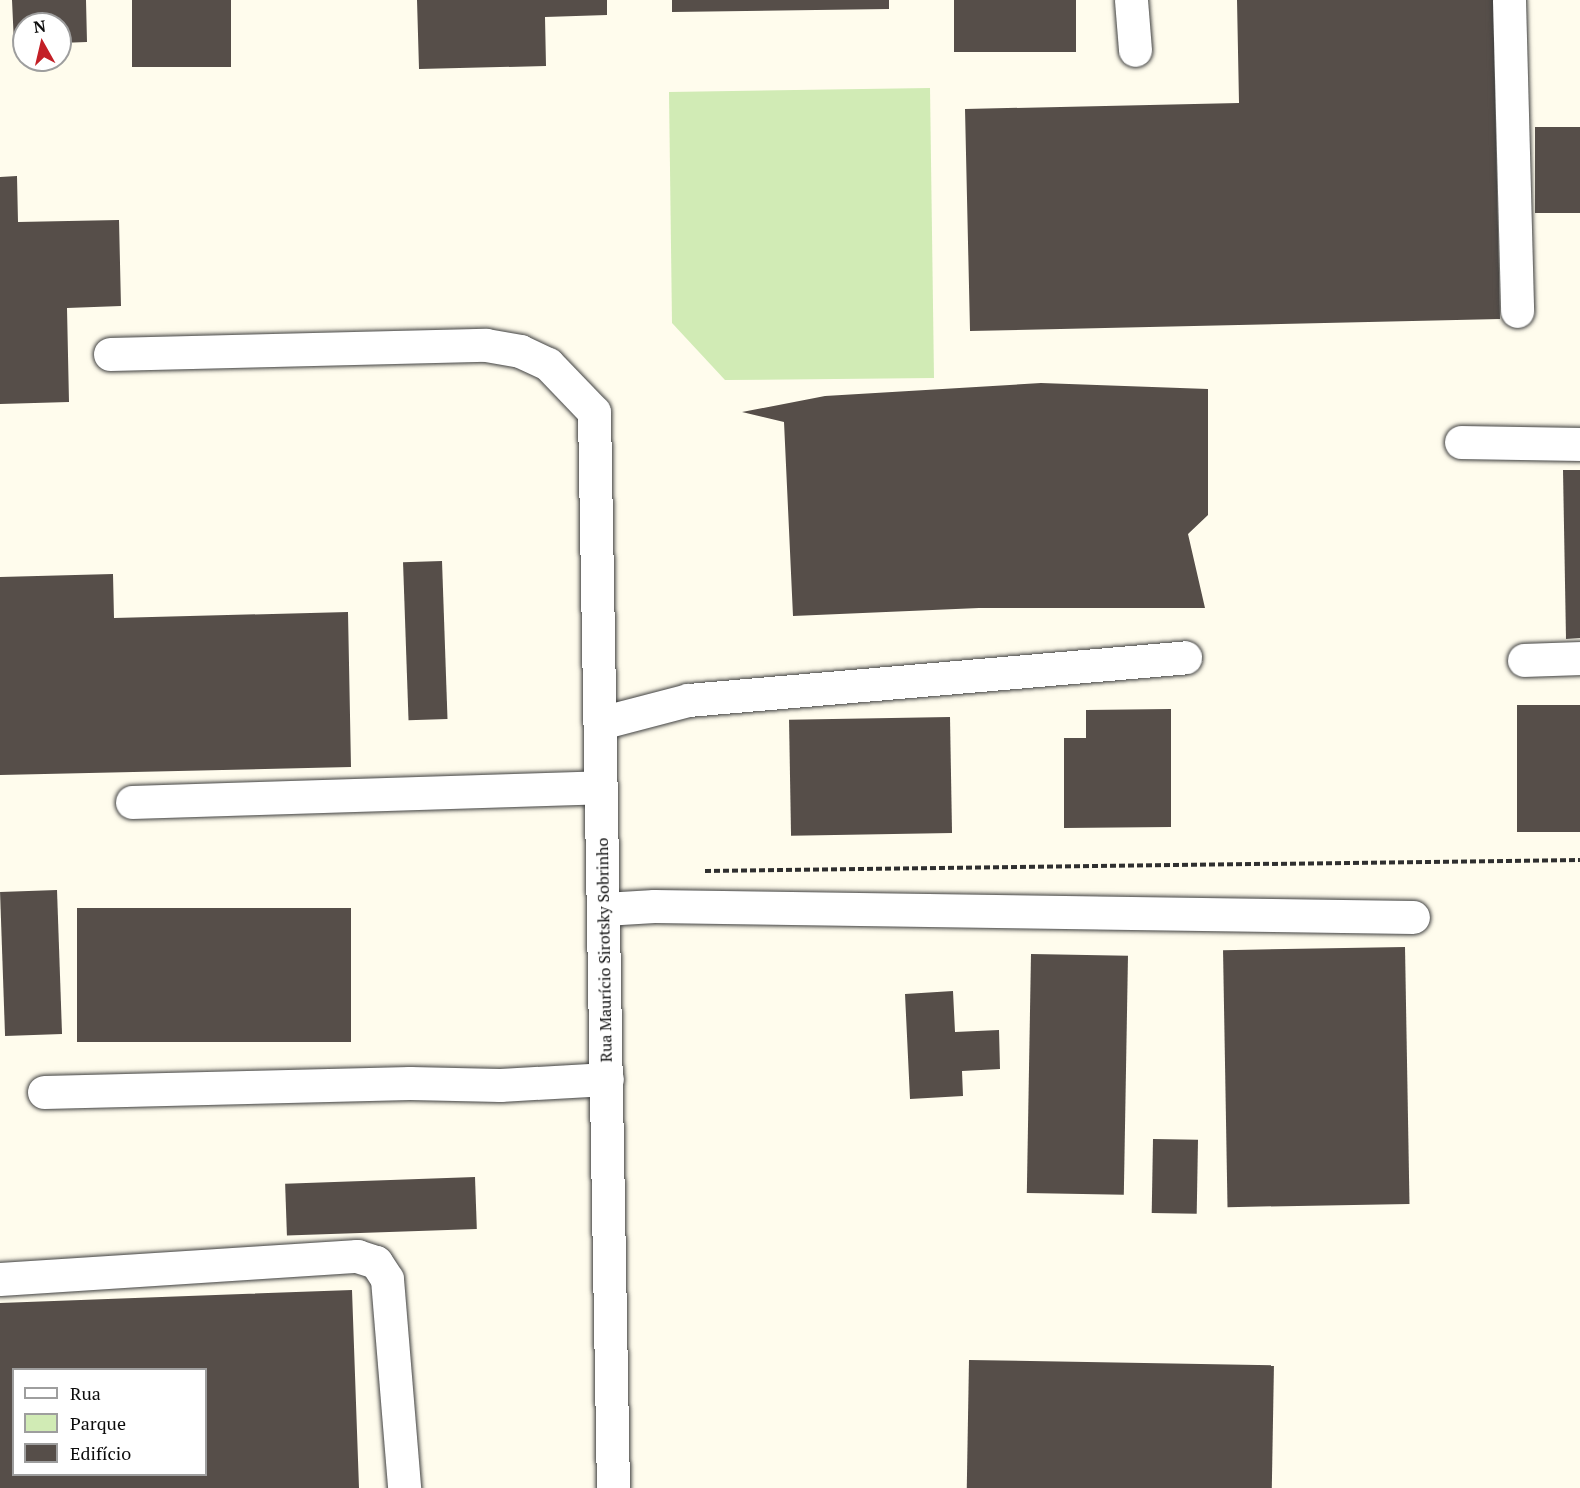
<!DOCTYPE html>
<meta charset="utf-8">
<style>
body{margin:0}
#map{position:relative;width:1580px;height:1488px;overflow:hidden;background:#fffced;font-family:"PT Serif",serif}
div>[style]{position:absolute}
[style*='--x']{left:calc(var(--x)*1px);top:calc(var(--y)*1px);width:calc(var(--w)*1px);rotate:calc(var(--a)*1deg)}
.green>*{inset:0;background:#d1ebb5}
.building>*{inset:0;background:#564e49;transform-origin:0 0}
.path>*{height:4px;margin-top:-2px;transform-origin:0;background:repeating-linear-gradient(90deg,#2f2f2f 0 6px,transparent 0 9px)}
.roads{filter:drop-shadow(0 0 2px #404040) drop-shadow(0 0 2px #404040)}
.minor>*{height:33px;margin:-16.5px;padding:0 16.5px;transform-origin:16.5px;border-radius:16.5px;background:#fff}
span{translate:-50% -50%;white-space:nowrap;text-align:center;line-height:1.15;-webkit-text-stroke:6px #fff;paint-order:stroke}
.street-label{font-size:16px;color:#0d0d0d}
.legend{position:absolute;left:12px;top:1368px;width:195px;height:108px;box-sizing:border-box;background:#fff;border:2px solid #9e9e9e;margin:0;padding:8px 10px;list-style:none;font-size:18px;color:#0d0d0d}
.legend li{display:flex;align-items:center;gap:12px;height:30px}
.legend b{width:30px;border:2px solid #9e9e9e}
.north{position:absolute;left:12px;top:12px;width:60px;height:60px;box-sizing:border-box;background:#fff;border:2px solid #9e9e9e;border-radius:50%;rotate:352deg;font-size:16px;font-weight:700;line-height:24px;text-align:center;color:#0d0d0d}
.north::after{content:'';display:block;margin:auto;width:21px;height:27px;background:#c31f26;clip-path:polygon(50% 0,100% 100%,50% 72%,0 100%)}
</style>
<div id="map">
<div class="green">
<i style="clip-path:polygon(930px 88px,934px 378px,725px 380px,672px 323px,669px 92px)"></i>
</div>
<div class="building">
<i style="clip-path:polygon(12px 0,86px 0,87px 42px,60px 43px,60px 24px,24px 24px,24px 44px,14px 44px)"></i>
<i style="left:132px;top:0;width:99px;height:67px"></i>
<i style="clip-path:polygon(417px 0,607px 0,607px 15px,545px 17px,546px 66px,419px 69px)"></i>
<i style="clip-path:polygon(672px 0,889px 0,889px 9px,672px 12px)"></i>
<i style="left:954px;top:0;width:122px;height:52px"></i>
<i style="clip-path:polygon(1237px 0,1493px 0,1500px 319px,970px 331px,965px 109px,1239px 103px)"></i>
<i style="left:1580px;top:127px;width:86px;height:45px;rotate:90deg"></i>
<i style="clip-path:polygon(17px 176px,18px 222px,119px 220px,121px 306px,67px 308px,69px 402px,0 404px,0 177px)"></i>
<i style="clip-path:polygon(1041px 383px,1208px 389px,1208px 515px,1188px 534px,1205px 608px,979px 608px,793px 616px,784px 422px,742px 412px,825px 396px)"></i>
<i style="clip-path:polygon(1563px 470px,1580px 470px,1580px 638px,1566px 639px)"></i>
<i style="left:442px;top:561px;width:158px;height:39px;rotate:88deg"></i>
<i style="clip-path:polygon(113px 574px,114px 618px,348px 612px,351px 767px,0 775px,0 577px)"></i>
<i style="left:1580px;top:705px;width:127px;height:63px;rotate:90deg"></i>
<i style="clip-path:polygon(1171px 709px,1171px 827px,1064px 828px,1064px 738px,1086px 738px,1086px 710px)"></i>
<i style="left:950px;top:717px;width:116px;height:161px;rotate:89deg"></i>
<i style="left:57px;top:890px;width:144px;height:57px;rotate:88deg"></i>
<i style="left:351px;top:908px;width:134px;height:274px;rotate:90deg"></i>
<i style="left:1405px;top:947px;width:257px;height:182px;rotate:89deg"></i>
<i style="left:1031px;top:954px;width:97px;height:239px;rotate:1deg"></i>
<i style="clip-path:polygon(953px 991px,955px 1032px,999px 1030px,1000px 1069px,962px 1071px,963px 1096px,910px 1099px,905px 994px)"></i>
<i style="left:1153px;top:1139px;width:45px;height:74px;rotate:1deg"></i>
<i style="left:475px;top:1177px;width:52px;height:190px;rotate:88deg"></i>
<i style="clip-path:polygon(evenodd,352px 1290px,359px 1488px,0 1488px,0 1303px,352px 1290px,14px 1370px,206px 1370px,206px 1474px,14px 1474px,14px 1370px)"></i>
<i style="left:969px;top:1360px;width:305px;height:128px;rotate:1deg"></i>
</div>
<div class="path">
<i style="--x:705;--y:871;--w:875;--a:-0.72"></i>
</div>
<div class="roads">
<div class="minor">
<i style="--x:1131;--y:0;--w:50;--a:85.4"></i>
<i style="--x:1509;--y:0;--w:311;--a:88.5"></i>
<i style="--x:110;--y:354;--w:376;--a:-1.4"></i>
<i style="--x:486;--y:345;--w:35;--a:10"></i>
<i style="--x:520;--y:351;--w:31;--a:25"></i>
<i style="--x:548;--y:364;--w:66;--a:46.2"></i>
<i style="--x:594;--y:412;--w:1076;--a:88.99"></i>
<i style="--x:1461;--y:442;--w:119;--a:1"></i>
<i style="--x:1524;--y:660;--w:56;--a:-2"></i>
<i style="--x:600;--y:723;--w:91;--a:-14.6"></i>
<i style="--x:688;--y:700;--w:499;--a:-4.9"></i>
<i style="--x:132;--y:802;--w:469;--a:-1.8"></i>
<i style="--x:604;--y:909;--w:50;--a:-3.4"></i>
<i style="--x:654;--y:906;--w:759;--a:0.83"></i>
<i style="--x:44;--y:1092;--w:366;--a:-1.4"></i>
<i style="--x:410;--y:1083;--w:90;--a:1.3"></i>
<i style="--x:500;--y:1085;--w:107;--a:-3.2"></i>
<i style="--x:0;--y:1279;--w:358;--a:-3.7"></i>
<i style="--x:357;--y:1256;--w:20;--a:18"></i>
<i style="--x:376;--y:1262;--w:20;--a:57"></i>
<i style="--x:387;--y:1279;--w:210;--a:85.3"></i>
</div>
</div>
<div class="street-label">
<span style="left:604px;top:950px;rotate:-91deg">Rua Maurício Sirotsky Sobrinho</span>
</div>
<ul class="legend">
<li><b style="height:8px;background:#fff"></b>Rua</li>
<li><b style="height:16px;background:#d1ebb5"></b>Parque</li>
<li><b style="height:16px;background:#564e49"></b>Edifício</li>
</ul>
<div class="north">N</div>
</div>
